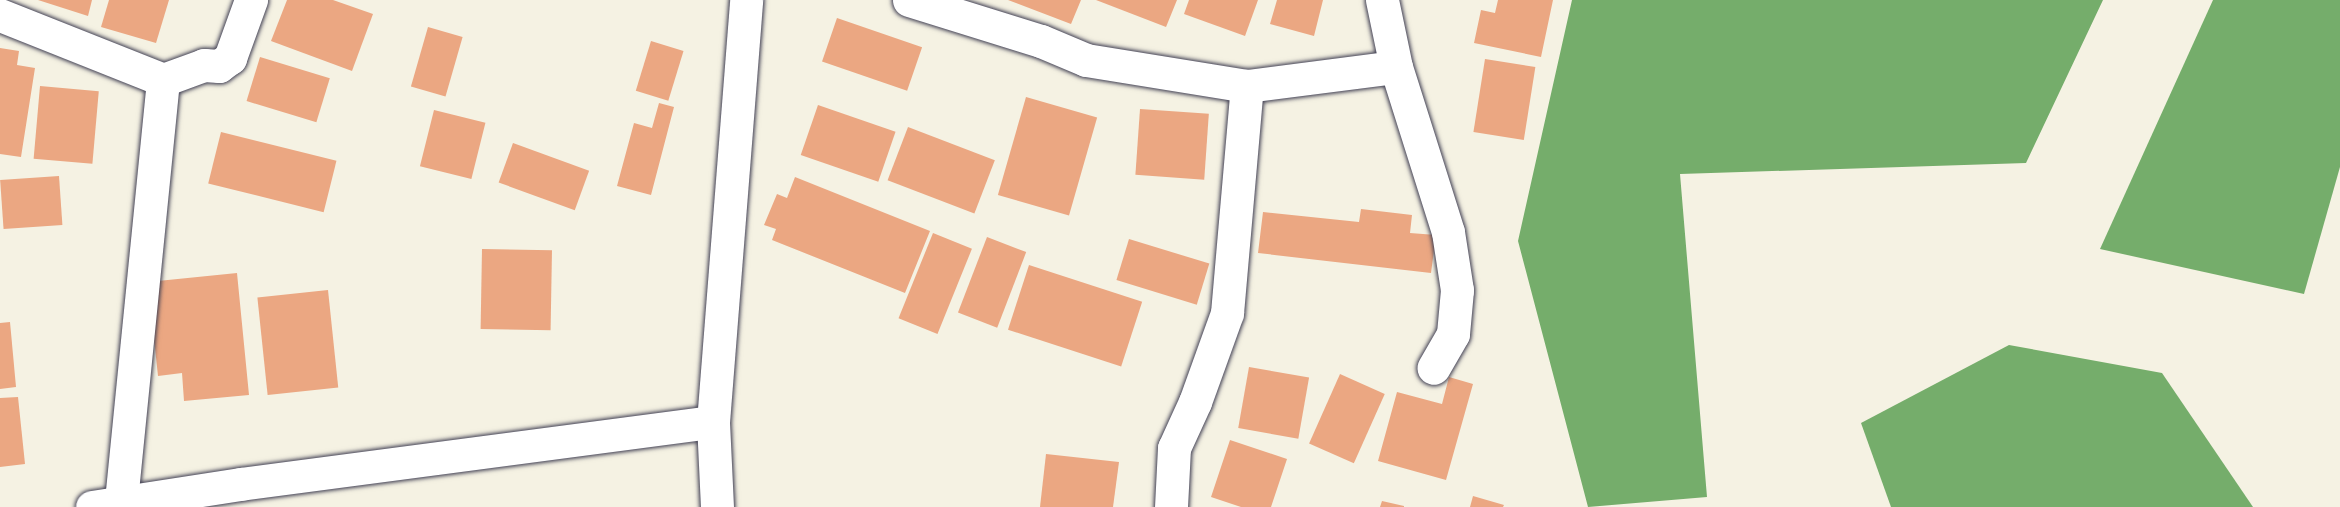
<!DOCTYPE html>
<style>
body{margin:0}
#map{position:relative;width:2340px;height:507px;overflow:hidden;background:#f5f2e3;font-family:"Old Standard TT",serif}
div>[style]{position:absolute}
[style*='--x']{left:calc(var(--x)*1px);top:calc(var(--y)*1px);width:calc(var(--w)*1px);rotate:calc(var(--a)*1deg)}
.forest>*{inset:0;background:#75ad6b}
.building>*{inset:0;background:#eba782;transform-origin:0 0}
.roads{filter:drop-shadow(0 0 2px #424154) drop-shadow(0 0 2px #424154)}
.minor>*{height:33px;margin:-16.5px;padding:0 16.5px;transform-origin:16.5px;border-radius:16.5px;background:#fff}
span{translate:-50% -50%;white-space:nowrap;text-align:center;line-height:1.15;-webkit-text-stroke:4.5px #fff;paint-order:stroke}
</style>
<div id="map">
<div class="forest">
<i style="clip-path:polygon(1572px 0,2103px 0,2026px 163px,1680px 174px,1707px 497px,1588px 507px,1518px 241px)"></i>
<i style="clip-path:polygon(2213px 0,2340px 0,2340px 167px,2304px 294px,2100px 249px)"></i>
<i style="clip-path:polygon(2009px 345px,2162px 373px,2253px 507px,1891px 507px,1861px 423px)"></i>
</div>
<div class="building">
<i style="clip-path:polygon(38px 0,92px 0,88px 16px)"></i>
<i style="clip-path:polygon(109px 0,169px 0,156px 43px,101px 27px)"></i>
<i style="clip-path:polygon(287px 0,333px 0,373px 14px,352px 71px,271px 41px)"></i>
<i style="clip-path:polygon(1008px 0,1081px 0,1071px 24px)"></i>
<i style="clip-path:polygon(1096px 0,1177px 0,1166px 27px)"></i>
<i style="clip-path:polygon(1189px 0,1258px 0,1245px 36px,1184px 14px)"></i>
<i style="clip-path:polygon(1277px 0,1323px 0,1314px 36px,1270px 24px)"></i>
<i style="clip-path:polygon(1498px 0,1553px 0,1541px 57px,1474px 43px,1481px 10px,1495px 13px)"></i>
<i style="left:837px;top:18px;width:90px;height:46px;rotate:19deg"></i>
<i style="left:428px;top:27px;width:36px;height:62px;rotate:16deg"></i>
<i style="left:651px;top:41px;width:34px;height:52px;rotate:17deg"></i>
<i style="clip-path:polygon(0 48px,19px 51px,17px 65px,35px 68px,21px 157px,0 154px)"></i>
<i style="left:260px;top:57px;width:73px;height:46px;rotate:17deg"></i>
<i style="left:1485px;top:59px;width:51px;height:74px;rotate:9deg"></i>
<i style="left:40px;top:86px;width:59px;height:73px;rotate:5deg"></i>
<i style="left:1026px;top:97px;width:74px;height:102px;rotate:16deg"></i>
<i style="clip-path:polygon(659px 103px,674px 107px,651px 195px,617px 186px,634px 123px,652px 128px)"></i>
<i style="left:818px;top:105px;width:82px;height:53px;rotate:19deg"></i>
<i style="left:1140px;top:109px;width:69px;height:66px;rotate:4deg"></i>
<i style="left:434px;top:110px;width:53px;height:58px;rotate:14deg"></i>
<i style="left:908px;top:127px;width:93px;height:57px;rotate:21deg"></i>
<i style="left:221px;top:132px;width:119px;height:53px;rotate:14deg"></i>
<i style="left:513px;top:143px;width:81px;height:42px;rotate:20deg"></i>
<i style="left:59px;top:176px;width:49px;height:59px;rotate:86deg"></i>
<i style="clip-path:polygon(795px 177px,930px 231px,905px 293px,772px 240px,776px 229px,764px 225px,777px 194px,787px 198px)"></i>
<i style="clip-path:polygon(1361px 209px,1412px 215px,1410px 233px,1436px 235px,1431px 273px,1258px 253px,1263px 212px,1359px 222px)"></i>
<i style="left:933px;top:233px;width:42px;height:92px;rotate:22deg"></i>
<i style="left:987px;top:237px;width:42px;height:81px;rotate:21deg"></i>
<i style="left:1129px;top:239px;width:84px;height:43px;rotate:17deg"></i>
<i style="left:482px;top:249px;width:70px;height:80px;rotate:1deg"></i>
<i style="left:1029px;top:265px;width:119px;height:68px;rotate:18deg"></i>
<i style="clip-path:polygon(237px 273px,249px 395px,184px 401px,182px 373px,158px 376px,148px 282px)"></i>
<i style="left:328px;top:290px;width:98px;height:71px;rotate:84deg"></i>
<i style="clip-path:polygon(10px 322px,16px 387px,0 389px,0 323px)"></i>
<i style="left:1249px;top:367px;width:61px;height:62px;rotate:10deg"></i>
<i style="left:1340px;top:374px;width:49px;height:76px;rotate:24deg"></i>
<i style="clip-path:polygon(1449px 377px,1473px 384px,1446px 480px,1378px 461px,1397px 392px,1442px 404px)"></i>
<i style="clip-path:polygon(18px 397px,25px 464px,0 467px,0 398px)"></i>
<i style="clip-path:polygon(1230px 440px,1287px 459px,1271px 507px,1241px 507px,1211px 497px)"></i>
<i style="clip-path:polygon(1046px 454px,1119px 462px,1113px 507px,1040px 507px)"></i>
<i style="clip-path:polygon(1473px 496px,1504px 505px,1503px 507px,1470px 507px)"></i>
<i style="clip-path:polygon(1382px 501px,1404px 506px,1404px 507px,1380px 507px)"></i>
</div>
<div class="roads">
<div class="minor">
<i style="--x:909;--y:0;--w:138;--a:17.3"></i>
<i style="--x:1041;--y:41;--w:49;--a:22.9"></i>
<i style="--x:1086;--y:60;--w:163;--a:9.2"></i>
<i style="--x:1247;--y:86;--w:150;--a:-7.3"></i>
<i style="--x:1382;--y:0;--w:68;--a:78.2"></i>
<i style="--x:1396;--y:67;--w:173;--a:72.5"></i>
<i style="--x:1448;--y:232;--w:59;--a:81.2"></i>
<i style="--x:1457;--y:290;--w:44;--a:95.2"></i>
<i style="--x:1453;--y:334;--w:39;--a:120"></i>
<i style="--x:0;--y:15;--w:175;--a:21.7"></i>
<i style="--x:163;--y:80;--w:44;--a:-20.1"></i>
<i style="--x:204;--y:65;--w:15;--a:4"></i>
<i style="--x:219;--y:66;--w:14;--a:-36"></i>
<i style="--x:230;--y:58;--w:62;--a:-70.1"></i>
<i style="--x:121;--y:501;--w:423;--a:-84.3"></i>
<i style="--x:92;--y:507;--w:150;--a:-8.8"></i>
<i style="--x:240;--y:484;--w:477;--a:-7.5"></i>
<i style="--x:717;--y:507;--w:85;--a:-92.7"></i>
<i style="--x:713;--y:422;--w:423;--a:-85.5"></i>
<i style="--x:1171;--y:507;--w:59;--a:-87.1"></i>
<i style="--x:1174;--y:448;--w:51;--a:-65.5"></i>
<i style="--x:1195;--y:402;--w:95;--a:-70.2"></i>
<i style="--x:1227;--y:313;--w:228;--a:-85"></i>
</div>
</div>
</div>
